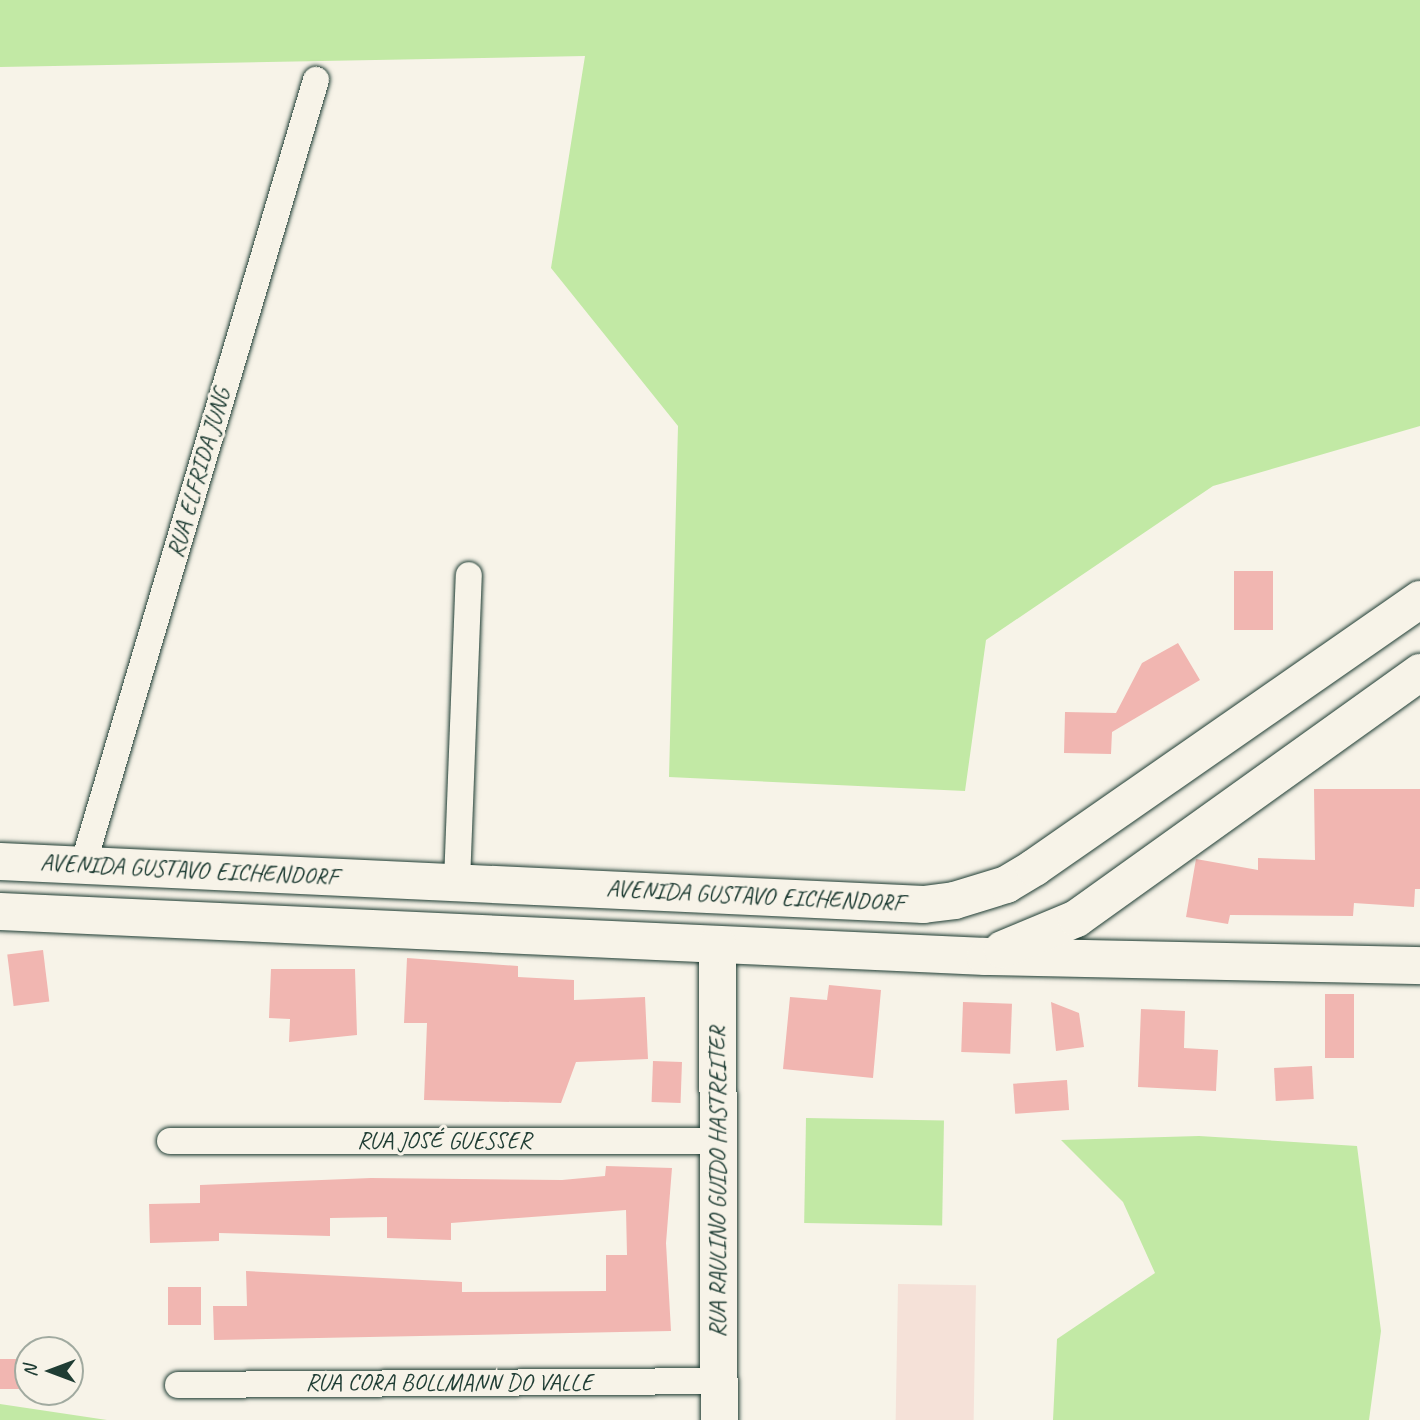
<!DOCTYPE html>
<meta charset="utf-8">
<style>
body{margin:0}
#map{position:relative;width:1420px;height:1420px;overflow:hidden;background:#f7f3e8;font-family:Caveat,sans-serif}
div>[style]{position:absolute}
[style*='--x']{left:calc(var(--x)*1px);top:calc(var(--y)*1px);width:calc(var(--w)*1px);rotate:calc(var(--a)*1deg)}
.built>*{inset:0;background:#f5e1d8;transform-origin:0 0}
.green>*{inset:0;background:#c2e9a5;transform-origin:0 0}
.building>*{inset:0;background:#f1b6b1;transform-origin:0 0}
.roads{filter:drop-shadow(0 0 2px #1f3d34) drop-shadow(0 0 2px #1f3d34)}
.street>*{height:26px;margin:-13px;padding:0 13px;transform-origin:13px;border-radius:13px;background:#f7f3e8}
.secondary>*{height:37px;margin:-18.5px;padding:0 18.5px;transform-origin:18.5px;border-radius:18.5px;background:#f7f3e8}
span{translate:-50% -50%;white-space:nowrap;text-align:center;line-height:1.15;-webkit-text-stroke:6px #f7f3e8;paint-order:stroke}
.street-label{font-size:24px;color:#1f3d34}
.north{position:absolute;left:14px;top:1336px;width:70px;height:70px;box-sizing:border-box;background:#f7f3e8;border:2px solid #a1aaa0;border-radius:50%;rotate:270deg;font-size:19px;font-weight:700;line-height:28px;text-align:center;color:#1f3d34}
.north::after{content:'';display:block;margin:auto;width:24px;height:32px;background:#1f3d34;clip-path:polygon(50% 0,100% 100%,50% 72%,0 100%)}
</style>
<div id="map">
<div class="built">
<i style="left:898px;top:1284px;width:78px;height:136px;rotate:1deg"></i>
</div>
<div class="green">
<i style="clip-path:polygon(0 0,1420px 0,1420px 426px,1213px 486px,986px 640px,965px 791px,669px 777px,678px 426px,551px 268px,585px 56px,0 67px)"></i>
<i style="left:806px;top:1118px;width:138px;height:105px;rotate:1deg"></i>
<i style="clip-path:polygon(1199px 1136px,1357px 1146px,1381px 1331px,1369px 1420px,1053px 1420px,1057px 1339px,1155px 1273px,1123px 1202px,1061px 1140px)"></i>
<i style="clip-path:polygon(0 1404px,107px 1420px,0 1420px)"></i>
</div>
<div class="building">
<i style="left:1234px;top:571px;width:39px;height:59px"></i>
<i style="clip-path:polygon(1178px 643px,1200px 680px,1112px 732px,1111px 754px,1064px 753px,1065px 712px,1116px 713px,1142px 663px)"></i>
<i style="clip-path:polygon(1314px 789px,1420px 789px,1420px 889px,1415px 889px,1414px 907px,1354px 903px,1353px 916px,1230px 915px,1228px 924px,1186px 917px,1196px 859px,1258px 870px,1258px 858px,1315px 860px)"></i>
<i style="left:43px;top:950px;width:52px;height:36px;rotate:83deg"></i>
<i style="clip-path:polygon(407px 958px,518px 966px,518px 977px,574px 980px,574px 1000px,645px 997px,648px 1059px,576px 1062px,561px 1103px,424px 1100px,427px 1023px,404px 1023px)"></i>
<i style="clip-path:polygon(271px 969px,355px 969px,357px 1035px,289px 1042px,290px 1019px,269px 1018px)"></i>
<i style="clip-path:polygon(829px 985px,881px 990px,873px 1078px,783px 1069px,790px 997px,827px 1000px)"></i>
<i style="left:1325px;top:994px;width:29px;height:64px"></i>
<i style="left:963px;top:1002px;width:49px;height:50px;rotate:2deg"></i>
<i style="clip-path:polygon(1051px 1002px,1079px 1013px,1084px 1047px,1056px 1051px)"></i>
<i style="clip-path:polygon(1141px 1009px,1185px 1011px,1184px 1048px,1218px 1050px,1216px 1091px,1138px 1087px)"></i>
<i style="left:653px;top:1061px;width:29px;height:41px;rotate:2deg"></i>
<i style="left:1312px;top:1066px;width:33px;height:38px;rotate:87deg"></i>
<i style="left:1067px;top:1080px;width:30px;height:54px;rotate:86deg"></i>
<i style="clip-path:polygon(606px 1166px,672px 1168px,666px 1243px,671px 1331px,214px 1340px,213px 1306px,247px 1306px,246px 1271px,462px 1282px,462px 1292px,606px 1291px,606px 1255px,627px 1255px,626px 1210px,451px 1223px,451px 1240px,387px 1238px,387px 1217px,330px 1218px,330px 1236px,219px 1233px,219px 1241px,150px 1243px,149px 1204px,200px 1203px,200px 1185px,371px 1178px,562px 1180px,605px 1176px)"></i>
<i style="left:168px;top:1287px;width:33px;height:38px"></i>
<i style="left:28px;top:1359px;width:30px;height:28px;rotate:90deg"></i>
</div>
<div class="roads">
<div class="street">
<i style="--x:83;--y:865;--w:819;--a:-73.47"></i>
<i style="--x:457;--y:882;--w:307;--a:-87.8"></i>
<i style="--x:170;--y:1141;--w:548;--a:0"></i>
<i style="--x:178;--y:1385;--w:541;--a:-0.42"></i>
</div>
<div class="secondary">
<i style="--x:0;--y:861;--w:924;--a:2.67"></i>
<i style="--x:923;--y:904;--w:31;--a:-7"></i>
<i style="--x:954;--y:900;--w:54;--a:-17.1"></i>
<i style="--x:1006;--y:884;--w:33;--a:-31"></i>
<i style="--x:1034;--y:867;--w:470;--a:-34.8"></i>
<i style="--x:0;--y:911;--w:986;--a:2.62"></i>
<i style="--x:985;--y:956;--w:435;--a:1.2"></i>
<i style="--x:717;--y:944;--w:476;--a:89.8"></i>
<i style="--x:1002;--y:949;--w:80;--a:-22.7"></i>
<i style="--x:1076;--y:918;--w:423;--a:-35.6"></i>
</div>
</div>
<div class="street-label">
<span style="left:199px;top:473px;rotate:-74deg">RUA ELFRIDA JUNG</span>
<span style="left:189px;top:870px;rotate:3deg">AVENIDA GUSTAVO EICHENDORF</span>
<span style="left:755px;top:896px;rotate:3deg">AVENIDA GUSTAVO EICHENDORF</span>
<span style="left:444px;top:1141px">RUA JOSÉ GUESSER</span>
<span style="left:718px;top:1182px;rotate:-90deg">RUA RAULINO GUIDO HASTREITER</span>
<span style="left:449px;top:1383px">RUA CORA BOLLMANN DO VALLE</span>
</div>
<div class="north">N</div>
</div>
